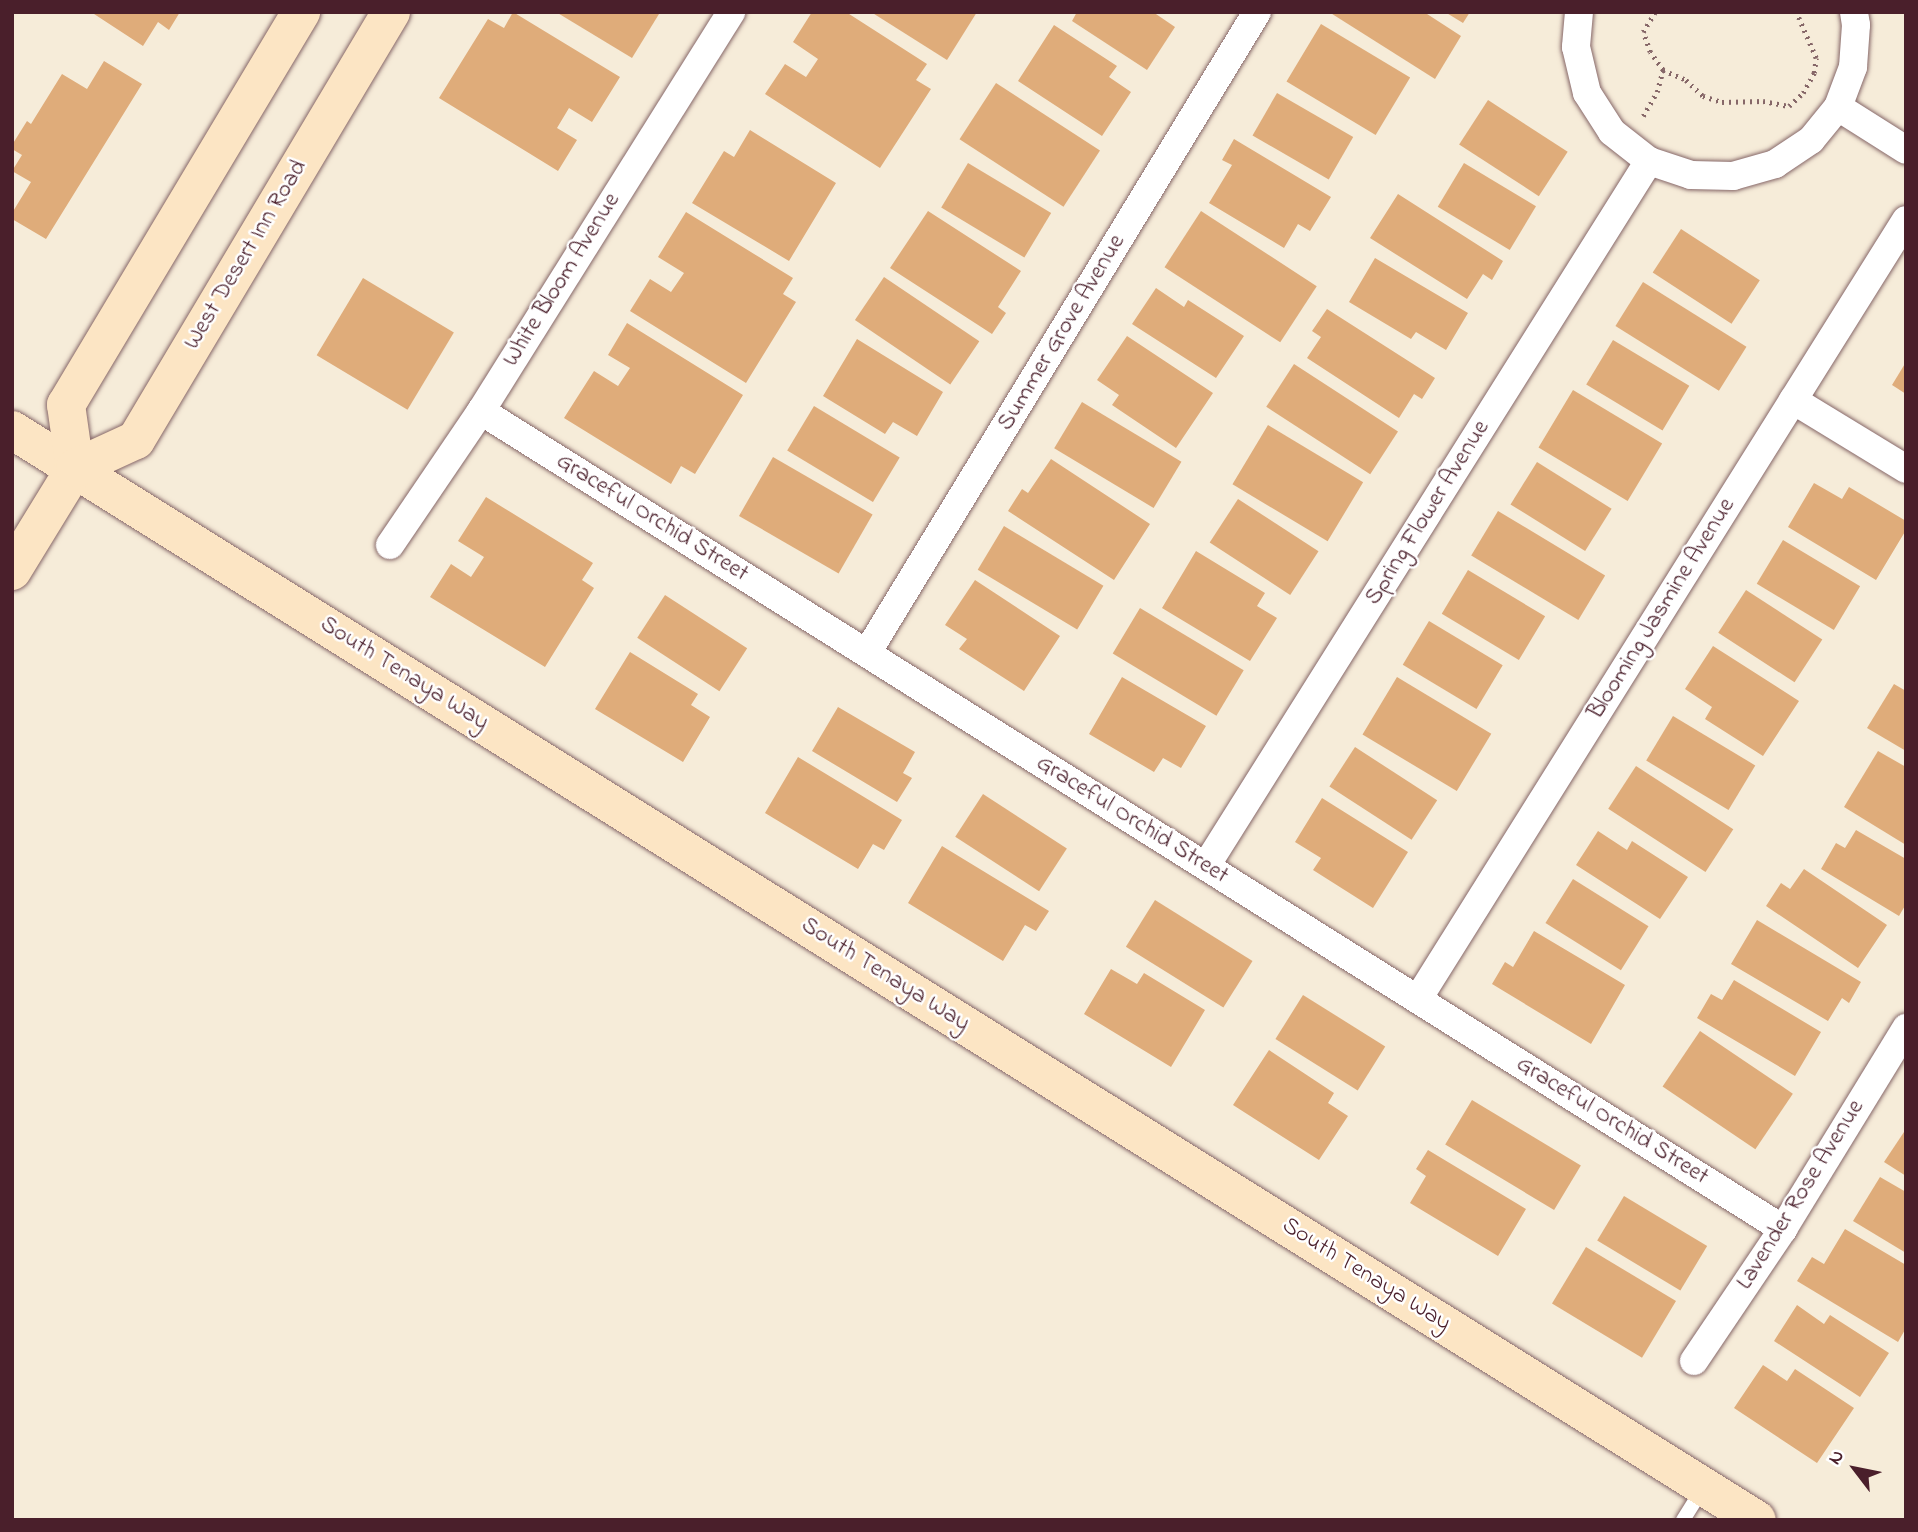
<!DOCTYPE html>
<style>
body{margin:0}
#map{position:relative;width:1918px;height:1532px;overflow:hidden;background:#f6ecd9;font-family:"Indie Flower",sans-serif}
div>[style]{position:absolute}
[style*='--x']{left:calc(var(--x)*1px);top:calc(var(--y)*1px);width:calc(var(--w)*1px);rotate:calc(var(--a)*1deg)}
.building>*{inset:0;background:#dfac7a;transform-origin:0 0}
.path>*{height:4.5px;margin-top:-2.25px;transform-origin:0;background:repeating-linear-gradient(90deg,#866768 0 2px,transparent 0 7px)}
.roads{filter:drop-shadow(0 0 2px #866768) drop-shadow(0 0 2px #866768)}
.lane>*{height:14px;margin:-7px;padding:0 7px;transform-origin:7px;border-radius:7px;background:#fff}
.street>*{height:28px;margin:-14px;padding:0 14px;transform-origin:14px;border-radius:14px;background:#fff}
.secondary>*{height:38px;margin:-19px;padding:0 19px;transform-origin:19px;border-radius:19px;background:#fce5c4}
span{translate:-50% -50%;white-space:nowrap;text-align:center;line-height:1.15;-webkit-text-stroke:5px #fff;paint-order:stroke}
.street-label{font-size:24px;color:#4a1f2b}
.frame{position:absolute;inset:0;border:14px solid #4a1f2b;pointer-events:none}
.north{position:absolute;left:1820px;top:1434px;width:70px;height:70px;-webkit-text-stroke:5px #fff;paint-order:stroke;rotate:302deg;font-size:19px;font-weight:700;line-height:28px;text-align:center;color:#4a1f2b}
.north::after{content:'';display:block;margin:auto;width:24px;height:32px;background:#4a1f2b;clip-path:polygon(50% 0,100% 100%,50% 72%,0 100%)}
</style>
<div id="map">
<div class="building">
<i style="clip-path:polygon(91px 12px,180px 12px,169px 30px,158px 22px,143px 46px)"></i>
<i style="clip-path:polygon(513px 12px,620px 77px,592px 122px,569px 108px,557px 128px,577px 140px,558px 171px,439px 98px,488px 19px,504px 28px)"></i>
<i style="clip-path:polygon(556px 12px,657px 12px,659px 14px,632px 58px)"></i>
<i style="clip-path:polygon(812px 12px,846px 12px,927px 64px,916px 80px,931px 89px,880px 168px,765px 94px,785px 64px,806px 77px,818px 59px,793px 42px)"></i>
<i style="clip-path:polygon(871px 12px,977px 12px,947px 60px)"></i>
<i style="clip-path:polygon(1077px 12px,1153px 12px,1175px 27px,1147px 70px,1072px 21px)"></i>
<i style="clip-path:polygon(1329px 12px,1424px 12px,1461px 36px,1435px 79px)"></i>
<i style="clip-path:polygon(1445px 12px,1470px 12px,1463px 23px)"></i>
<i style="left:1321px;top:24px;width:104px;height:67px;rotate:31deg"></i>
<i style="clip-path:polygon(1054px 25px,1117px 66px,1109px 77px,1131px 92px,1102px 136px,1018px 81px)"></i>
<i style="clip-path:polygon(104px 61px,142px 84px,46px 239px,12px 219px,12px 213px,31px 182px,12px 171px,22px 155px,12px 149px,12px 145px,27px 121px,31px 124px,62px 74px,87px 89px)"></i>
<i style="left:996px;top:83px;width:124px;height:67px;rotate:33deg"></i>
<i style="left:1277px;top:93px;width:88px;height:49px;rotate:30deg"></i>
<i style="left:1488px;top:100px;width:95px;height:53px;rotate:33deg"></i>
<i style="clip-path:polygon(750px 130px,836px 183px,789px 261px,692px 203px,724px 151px,734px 157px)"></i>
<i style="clip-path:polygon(1234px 139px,1331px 197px,1310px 231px,1298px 224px,1284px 248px,1209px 203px,1232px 165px,1222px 160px)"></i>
<i style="left:968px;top:163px;width:97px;height:52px;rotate:31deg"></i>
<i style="left:1464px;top:163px;width:84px;height:51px;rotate:31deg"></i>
<i style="clip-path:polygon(1398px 194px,1503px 261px,1492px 280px,1483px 274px,1467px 299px,1370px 238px)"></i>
<i style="clip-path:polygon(928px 211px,1021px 271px,998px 307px,1006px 313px,992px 334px,890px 268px)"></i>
<i style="left:1201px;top:211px;width:138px;height:67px;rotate:33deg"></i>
<i style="clip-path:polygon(686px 212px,793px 278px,783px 294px,796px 302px,746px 383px,630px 311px,650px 279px,671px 292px,684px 273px,658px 257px)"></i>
<i style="left:1681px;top:229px;width:94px;height:52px;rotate:33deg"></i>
<i style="clip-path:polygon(1375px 258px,1468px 313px,1446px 350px,1416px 332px,1411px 339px,1349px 302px)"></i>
<i style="left:884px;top:277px;width:115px;height:52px;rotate:34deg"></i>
<i style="left:363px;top:278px;width:106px;height:90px;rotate:31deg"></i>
<i style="left:1643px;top:282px;width:122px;height:52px;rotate:32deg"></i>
<i style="clip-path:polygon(1156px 288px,1184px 307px,1188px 300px,1244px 336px,1216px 378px,1132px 324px)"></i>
<i style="clip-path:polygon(1327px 309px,1435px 378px,1422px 399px,1414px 394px,1399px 418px,1307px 358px,1321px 337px,1312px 331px)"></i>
<i style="clip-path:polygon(627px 323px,743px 395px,695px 474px,681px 466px,671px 484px,564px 418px,594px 371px,618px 386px,630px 368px,608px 355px)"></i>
<i style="clip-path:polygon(1127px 336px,1213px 393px,1176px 448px,1112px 405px,1119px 395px,1097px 380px)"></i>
<i style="clip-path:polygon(857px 339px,943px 392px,917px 436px,893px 422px,885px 434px,823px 396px)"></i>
<i style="left:1613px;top:340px;width:89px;height:52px;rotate:31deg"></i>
<i style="clip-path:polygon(1906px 362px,1906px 394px,1892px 385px)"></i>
<i style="left:1294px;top:364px;width:124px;height:51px;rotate:33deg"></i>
<i style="left:1573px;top:390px;width:104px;height:67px;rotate:31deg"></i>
<i style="left:1082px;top:402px;width:116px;height:54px;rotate:31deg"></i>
<i style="left:814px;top:406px;width:100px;height:52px;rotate:31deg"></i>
<i style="left:1268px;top:425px;width:111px;height:69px;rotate:31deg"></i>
<i style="left:773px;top:457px;width:115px;height:68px;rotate:30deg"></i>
<i style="clip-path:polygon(1051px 459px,1150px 524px,1114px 580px,1008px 511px,1022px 489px,1028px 493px)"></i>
<i style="left:1537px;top:462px;width:88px;height:50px;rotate:32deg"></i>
<i style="clip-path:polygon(1814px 483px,1842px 499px,1849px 487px,1906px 521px,1906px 530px,1876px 580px,1788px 527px)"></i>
<i style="clip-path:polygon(486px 497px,593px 563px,582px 580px,594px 588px,545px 667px,430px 597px,451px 564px,471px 577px,484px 557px,458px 541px)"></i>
<i style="left:1238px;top:499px;width:96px;height:52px;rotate:33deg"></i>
<i style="left:1498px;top:511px;width:125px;height:52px;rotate:31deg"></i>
<i style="left:1004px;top:526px;width:116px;height:51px;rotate:31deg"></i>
<i style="left:1783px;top:540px;width:90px;height:51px;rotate:31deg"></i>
<i style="clip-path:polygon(1196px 551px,1265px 593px,1257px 606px,1277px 618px,1250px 661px,1162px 608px)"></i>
<i style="left:1468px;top:570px;width:90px;height:51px;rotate:31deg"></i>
<i style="clip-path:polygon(975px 580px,1060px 636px,1024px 691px,959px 649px,967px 639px,945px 625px)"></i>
<i style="left:1746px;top:590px;width:91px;height:51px;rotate:33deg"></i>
<i style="left:665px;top:595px;width:98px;height:51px;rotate:33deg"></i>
<i style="left:1140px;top:608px;width:121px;height:53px;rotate:31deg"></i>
<i style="left:1429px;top:621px;width:86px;height:51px;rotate:31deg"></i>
<i style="clip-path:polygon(1713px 646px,1799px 701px,1763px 756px,1705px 719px,1712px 707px,1685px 689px)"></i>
<i style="clip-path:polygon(630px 652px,698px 694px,691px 705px,710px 717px,683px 762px,595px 709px)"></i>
<i style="clip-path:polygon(1122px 677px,1206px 726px,1181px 768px,1163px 758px,1154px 772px,1089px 734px)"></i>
<i style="left:1397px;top:677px;width:110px;height:67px;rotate:31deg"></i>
<i style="clip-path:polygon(1894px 684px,1906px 691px,1906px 751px,1867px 728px)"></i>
<i style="clip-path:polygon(838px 707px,915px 752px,903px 773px,912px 778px,897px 802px,812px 751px)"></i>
<i style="left:1673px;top:716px;width:96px;height:52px;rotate:31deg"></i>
<i style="left:1355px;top:747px;width:98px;height:47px;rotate:33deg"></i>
<i style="clip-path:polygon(1878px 751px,1906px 767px,1906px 845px,1844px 807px)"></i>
<i style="clip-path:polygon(798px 757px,902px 820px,884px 850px,873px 844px,858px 869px,765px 813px)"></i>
<i style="left:1636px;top:766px;width:116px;height:51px;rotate:33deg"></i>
<i style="left:983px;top:794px;width:100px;height:51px;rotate:33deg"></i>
<i style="clip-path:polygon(1322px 798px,1408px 852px,1373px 908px,1313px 870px,1321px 858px,1295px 842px)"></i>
<i style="clip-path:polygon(1856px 830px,1906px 859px,1906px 904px,1899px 916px,1821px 869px,1836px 843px,1845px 848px)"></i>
<i style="clip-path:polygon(1598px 831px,1627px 850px,1632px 841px,1688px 877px,1660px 919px,1576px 865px)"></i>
<i style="clip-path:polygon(942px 846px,1049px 911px,1036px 931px,1025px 925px,1003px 961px,908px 903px)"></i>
<i style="clip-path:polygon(1804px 869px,1887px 925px,1858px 968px,1766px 906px,1781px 883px,1790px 889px)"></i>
<i style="left:1573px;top:879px;width:89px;height:52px;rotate:32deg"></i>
<i style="left:1155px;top:900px;width:115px;height:55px;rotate:32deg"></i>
<i style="clip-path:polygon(1757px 920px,1861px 982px,1849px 1003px,1842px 998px,1828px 1021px,1731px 964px)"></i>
<i style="clip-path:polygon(1534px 931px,1625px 985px,1591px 1044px,1492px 984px,1505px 962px,1513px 967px)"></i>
<i style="clip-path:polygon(1111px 969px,1137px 984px,1144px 973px,1205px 1010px,1171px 1067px,1084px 1014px)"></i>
<i style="clip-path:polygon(1734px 980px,1821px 1032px,1795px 1076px,1697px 1018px,1711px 994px,1722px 1000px)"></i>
<i style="left:1303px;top:995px;width:97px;height:52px;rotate:32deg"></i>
<i style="left:1700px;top:1031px;width:112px;height:67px;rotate:34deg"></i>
<i style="clip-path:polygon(1269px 1050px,1334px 1093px,1328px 1103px,1348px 1116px,1319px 1160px,1233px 1105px)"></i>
<i style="left:1472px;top:1100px;width:127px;height:52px;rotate:31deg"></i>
<i style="clip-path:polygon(1906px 1129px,1906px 1176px,1884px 1162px)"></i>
<i style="clip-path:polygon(1428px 1150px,1526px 1209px,1498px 1256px,1410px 1203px,1426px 1176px,1416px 1169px)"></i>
<i style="clip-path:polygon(1880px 1177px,1906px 1192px,1906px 1253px,1853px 1221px)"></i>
<i style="left:1624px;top:1196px;width:97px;height:52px;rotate:31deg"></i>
<i style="clip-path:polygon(1845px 1229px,1906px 1265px,1906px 1328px,1898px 1342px,1797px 1281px,1812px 1257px,1824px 1264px)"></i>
<i style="left:1586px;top:1247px;width:105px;height:66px;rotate:31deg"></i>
<i style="clip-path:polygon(1797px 1305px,1824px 1324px,1830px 1315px,1889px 1353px,1860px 1397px,1774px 1341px)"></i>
<i style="clip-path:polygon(1763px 1365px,1787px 1381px,1795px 1369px,1854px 1408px,1817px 1463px,1734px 1408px)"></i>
</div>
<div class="path">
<i style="--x:1663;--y:70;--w:25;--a:23"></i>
<i style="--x:1686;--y:80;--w:23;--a:43"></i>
<i style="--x:1703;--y:96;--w:20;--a:18"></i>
<i style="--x:1722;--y:102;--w:41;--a:-1.4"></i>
<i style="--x:1763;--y:101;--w:26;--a:11"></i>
<i style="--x:1789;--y:106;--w:19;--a:-43"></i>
<i style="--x:1803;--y:93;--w:23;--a:-61"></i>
<i style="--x:1814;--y:73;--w:15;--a:-82"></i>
<i style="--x:1816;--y:58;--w:50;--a:-113.5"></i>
<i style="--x:1643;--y:116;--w:28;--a:-60"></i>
<i style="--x:1657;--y:92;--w:23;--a:-75"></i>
<i style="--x:1663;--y:70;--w:22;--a:-126"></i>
<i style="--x:1650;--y:52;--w:21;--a:-109"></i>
<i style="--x:1643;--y:32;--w:23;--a:-59"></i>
</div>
<div class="roads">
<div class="lane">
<i style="--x:1683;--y:1520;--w:39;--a:-58"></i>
</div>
<div class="street">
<i style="--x:1579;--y:12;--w:35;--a:95"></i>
<i style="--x:1576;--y:47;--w:47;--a:76.6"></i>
<i style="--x:1587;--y:93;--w:46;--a:57.3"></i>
<i style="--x:1612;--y:132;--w:47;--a:38.1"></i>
<i style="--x:1649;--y:161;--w:44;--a:18.4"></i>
<i style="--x:1691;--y:175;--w:42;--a:1.4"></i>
<i style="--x:1733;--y:176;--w:44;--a:-15.9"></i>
<i style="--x:1775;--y:164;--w:43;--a:-33.7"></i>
<i style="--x:1811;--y:140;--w:43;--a:-50.7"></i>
<i style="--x:1838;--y:107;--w:43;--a:-69.4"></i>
<i style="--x:1853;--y:67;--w:42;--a:-85.9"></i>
<i style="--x:1856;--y:25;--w:13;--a:-99"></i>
<i style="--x:1838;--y:107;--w:80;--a:32.3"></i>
<i style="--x:1793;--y:400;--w:132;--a:31.4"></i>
<i style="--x:481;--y:411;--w:1538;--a:32.14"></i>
<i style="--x:390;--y:545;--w:162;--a:-55.8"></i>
<i style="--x:481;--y:411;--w:471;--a:-57.9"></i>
<i style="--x:867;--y:653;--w:750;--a:-58.68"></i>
<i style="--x:1206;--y:866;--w:833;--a:-57.86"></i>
<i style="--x:1418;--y:999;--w:919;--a:-57.94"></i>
<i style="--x:1694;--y:1361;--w:159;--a:-56"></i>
<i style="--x:1783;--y:1229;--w:236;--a:-58.5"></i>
</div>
<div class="secondary">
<i style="--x:12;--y:430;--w:2057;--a:31.99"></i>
<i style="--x:75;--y:468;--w:64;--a:-98.1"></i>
<i style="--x:66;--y:405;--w:458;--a:-59.1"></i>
<i style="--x:12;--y:571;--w:121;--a:-58.5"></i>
<i style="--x:75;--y:468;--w:67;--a:-24.7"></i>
<i style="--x:136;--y:440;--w:498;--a:-59.2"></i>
</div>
</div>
<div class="street-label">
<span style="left:246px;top:255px;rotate:-59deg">West Desert Inn Road</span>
<span style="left:562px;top:280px;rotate:-58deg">White Bloom Avenue</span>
<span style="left:1062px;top:333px;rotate:-59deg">Summer Grove Avenue</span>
<span style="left:1428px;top:513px;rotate:-58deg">Spring Flower Avenue</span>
<span style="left:652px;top:518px;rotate:32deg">Graceful Orchid Street</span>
<span style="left:1662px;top:609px;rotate:-58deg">Blooming Jasmine Avenue</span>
<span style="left:404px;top:674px;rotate:32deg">South Tenaya Way</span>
<span style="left:1132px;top:820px;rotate:32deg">Graceful Orchid Street</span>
<span style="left:885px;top:975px;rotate:32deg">South Tenaya Way</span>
<span style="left:1612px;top:1121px;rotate:32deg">Graceful Orchid Street</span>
<span style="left:1801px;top:1195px;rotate:-58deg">Lavender Rose Avenue</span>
<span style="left:1366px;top:1275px;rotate:32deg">South Tenaya Way</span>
</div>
<div class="frame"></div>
<div class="north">N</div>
</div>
